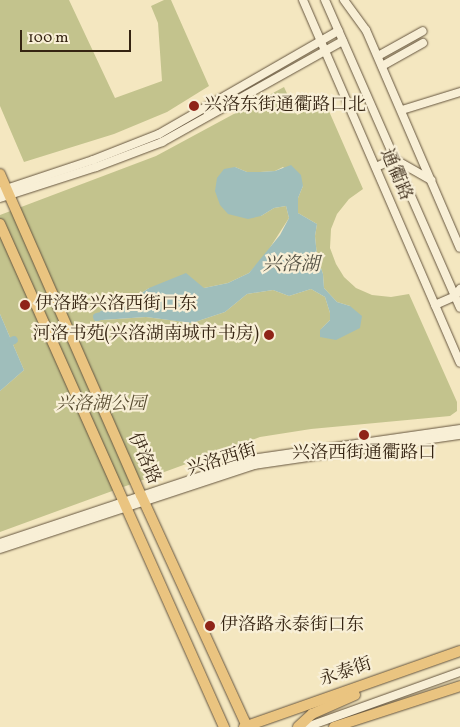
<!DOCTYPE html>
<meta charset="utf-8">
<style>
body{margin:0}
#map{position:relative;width:460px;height:727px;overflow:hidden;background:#f4e7c0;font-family:Vollkorn,"Noto Serif SC",serif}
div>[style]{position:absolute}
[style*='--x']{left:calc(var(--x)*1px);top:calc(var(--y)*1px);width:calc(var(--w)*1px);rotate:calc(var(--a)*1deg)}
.green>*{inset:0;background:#c3c38d}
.water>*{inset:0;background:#9fbebb}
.canal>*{height:8px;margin:-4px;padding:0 4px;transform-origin:4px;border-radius:4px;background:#9fbebb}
.roads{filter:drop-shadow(0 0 1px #65553e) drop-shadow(0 0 1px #65553e)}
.minor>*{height:8px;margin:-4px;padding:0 4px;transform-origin:4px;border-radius:4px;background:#f8efd6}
.major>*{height:10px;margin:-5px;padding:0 5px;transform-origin:5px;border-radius:5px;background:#eac480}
.dots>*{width:14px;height:14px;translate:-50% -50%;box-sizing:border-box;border:2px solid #f8efd6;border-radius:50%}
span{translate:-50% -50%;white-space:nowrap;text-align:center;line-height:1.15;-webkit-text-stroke:4.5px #f8efd6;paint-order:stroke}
.poi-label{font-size:18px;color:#352412}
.left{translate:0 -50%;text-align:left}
.right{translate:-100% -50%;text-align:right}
.street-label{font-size:18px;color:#352412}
.park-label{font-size:18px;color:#584c31;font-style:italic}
.water-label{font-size:19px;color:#555245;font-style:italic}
.scale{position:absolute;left:20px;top:30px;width:111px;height:22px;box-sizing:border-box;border:2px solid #352412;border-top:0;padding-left:6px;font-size:15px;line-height:18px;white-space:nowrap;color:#352412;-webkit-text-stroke:4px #f8efd6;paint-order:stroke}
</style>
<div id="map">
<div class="green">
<i style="clip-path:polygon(0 0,69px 0,115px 98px,162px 81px,158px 23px,151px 6px,164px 0,171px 0,209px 86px,167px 112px,114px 134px,24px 162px,0 106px)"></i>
<i style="clip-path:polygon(evenodd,284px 87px,297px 115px,325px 102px,363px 189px,349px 199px,337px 214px,331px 229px,330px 248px,336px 264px,344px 277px,356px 288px,372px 295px,391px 297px,409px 294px,457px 402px,457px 411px,450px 416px,311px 429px,260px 437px,0 532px,0 391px,24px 370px,0 314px,0 215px,156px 156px,284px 87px,235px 167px,247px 172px,260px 172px,275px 171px,283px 167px,303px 186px,298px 198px,298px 213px,317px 224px,315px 236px,317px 256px,323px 274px,324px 288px,337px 302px,350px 306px,320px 330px,330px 320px,330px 313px,325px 297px,311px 289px,289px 296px,273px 290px,247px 294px,225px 312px,192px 323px,146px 317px,103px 320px,100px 311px,120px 307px,149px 288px,204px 288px,228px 283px,249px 273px,264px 257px,289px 218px,286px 206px,274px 208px,261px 216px,235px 167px)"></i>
</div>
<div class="water">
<i style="clip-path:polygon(291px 165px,301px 175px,303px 186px,298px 198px,298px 213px,317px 224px,315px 236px,317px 256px,323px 274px,324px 288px,337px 302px,350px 306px,362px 316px,360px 328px,336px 340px,320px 337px,320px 330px,330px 320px,330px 313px,325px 297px,311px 289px,289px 296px,273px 290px,247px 294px,225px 312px,192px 323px,146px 317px,102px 320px,100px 311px,120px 307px,149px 288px,186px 273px,204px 288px,228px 283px,249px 273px,280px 235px,289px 218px,286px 206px,274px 208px,261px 216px,248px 219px,228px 214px,220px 205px,215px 191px,217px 178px,224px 169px,235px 167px,247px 172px,260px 172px,275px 171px)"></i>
<i style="clip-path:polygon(0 314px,24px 370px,0 391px)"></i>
</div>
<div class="canal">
<i style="--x:97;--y:317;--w:4;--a:-14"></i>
<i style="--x:12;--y:341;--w:2;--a:-27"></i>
</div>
<div class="roads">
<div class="minor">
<i style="--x:303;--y:0;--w:395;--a:66.6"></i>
<i style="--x:325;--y:0;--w:336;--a:66.3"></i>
<i style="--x:344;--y:0;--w:37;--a:54"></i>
<i style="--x:366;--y:30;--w:237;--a:66.7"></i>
<i style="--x:378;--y:56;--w:51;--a:-29.1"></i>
<i style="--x:382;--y:66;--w:47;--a:-29.3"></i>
<i style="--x:402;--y:110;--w:61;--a:-17.2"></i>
<i style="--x:394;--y:159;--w:43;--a:29.6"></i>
<i style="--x:376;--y:167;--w:20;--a:-24"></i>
<i style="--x:0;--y:191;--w:98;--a:-18.4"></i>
<i style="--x:93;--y:160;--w:71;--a:-21.5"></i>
<i style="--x:159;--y:134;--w:207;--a:-29.9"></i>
<i style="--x:0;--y:198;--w:101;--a:-17.9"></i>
<i style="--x:96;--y:167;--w:71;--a:-20.7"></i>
<i style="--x:162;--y:142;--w:207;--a:-29.2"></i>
<i style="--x:435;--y:305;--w:22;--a:-24"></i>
<i style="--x:455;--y:296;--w:9;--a:-54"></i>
<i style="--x:0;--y:543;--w:266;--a:-18.4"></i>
<i style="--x:252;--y:459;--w:210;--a:-8.2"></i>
<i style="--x:0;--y:549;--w:268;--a:-18.3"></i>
<i style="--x:254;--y:465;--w:208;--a:-8.3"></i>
<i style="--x:307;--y:727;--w:163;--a:-19.8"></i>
</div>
<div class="major">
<i style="--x:0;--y:174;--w:351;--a:66.3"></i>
<i style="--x:141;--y:495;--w:255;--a:65.4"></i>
<i style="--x:0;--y:224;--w:551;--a:66"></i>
<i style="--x:244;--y:727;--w:229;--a:-19.4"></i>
<i style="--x:298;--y:727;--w:19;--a:-43"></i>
<i style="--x:312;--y:714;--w:47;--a:-23.8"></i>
<i style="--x:334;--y:727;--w:133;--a:-18"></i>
</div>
</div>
<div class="dots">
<i style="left:194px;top:106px;background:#8f2418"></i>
<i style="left:25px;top:305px;background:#8f2418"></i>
<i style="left:269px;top:335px;background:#8f2418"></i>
<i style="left:364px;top:435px;background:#8f2418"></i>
<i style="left:210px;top:626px;background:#8f2418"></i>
</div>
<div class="poi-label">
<span class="left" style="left:204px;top:106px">兴洛东街通衢路口北</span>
<span class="left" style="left:35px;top:305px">伊洛路兴洛西街口东</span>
<span class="right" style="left:259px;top:335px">河洛书苑(兴洛湖南城市书房)</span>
<span style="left:364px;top:454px">兴洛西街通衢路口</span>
<span class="left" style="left:220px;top:626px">伊洛路永泰街口东</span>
</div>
<div class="street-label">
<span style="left:395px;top:175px;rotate:67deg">通衢路</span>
<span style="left:143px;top:459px;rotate:66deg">伊洛路</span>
<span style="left:222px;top:461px;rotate:-17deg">兴洛西街</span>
<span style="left:346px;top:673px;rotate:-19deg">永泰街</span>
</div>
<div class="park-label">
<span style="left:101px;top:405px">兴洛湖公园</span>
</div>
<div class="water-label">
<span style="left:291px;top:266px">兴洛湖</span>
</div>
<div class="scale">100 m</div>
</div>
